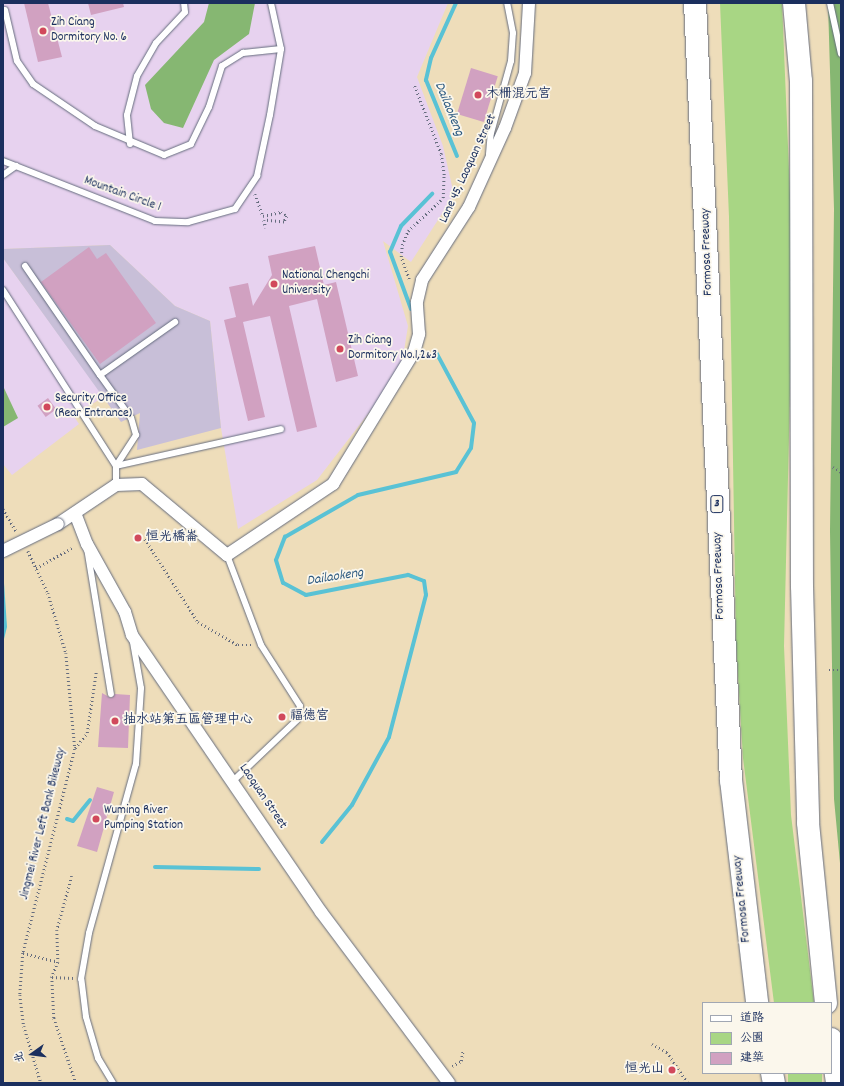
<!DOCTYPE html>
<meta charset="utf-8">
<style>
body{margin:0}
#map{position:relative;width:844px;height:1086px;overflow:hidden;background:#eeddba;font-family:Dekko,"LXGW WenKai TC",sans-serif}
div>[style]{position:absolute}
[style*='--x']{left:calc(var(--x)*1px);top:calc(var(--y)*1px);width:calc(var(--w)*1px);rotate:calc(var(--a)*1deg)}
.built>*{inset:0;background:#e7d2ef}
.industrial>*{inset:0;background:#c8bfd8}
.green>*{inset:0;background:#a8d684;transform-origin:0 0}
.forest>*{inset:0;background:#86b772}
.water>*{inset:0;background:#59c2d5}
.stream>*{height:4px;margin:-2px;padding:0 2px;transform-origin:2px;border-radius:2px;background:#59c2d5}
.building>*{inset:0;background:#d1a1c1;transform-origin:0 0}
.path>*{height:2.5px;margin-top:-1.25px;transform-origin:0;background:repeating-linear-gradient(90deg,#656c7e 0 1px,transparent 0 4px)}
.roads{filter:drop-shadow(0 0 1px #656c7e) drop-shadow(0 0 1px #656c7e)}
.lane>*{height:6px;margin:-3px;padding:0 3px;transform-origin:3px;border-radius:3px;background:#fff}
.street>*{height:12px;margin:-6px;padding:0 6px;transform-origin:6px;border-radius:6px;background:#fff}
.highway>*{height:22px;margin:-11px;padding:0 11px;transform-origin:11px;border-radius:11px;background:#fff}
.bridges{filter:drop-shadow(0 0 1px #656c7e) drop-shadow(0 0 1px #656c7e)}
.street-bridge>*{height:12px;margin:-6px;padding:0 6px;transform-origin:6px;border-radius:6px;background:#fff}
.dots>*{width:11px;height:11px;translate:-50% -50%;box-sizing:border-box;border:2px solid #fbf7ec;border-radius:50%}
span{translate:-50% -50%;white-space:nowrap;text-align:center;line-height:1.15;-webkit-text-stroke:3.5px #fbf7ec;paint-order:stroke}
.shield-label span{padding:1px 3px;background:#fbf7ec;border:1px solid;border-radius:3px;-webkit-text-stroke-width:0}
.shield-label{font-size:12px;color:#1b2f5e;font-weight:700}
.poi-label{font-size:13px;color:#1b2f5e}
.left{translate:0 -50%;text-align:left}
.right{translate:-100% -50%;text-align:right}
.street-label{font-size:13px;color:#1b2f5e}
.water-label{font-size:14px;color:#2e5b82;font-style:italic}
.frame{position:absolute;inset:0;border:4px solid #1b2f5e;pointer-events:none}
.legend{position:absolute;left:702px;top:1002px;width:130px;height:72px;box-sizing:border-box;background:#fbf7ec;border:1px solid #a1a7b3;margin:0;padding:5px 7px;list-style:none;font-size:12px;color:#1b2f5e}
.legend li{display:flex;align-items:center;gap:8px;height:20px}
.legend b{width:20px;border:1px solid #a1a7b3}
.north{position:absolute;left:12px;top:1034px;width:40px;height:40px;-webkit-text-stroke:3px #fbf7ec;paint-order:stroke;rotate:256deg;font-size:11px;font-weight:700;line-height:16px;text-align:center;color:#1b2f5e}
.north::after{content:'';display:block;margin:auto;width:14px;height:18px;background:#1b2f5e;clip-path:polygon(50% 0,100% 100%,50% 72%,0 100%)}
</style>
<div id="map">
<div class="built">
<i style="clip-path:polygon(3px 3px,448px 3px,417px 77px,443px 146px,454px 195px,411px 262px,383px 241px,408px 326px,402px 363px,381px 397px,317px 480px,238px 529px,221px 428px,210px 321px,175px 306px,110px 245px,3px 249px)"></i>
<i style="clip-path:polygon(3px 258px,104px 397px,73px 415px,79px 424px,12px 475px,3px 464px)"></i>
</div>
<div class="industrial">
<i style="clip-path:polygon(110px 245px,175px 306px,210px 321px,221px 428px,137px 450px,140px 413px,121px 422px,3px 258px,3px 249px)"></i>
</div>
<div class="green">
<i style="clip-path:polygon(720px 3px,782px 3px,793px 266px,784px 646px,791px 815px,814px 1003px,774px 1003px,743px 758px,736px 643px,729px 217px)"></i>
<i style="left:788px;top:1073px;width:34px;height:10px"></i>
</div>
<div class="forest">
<i style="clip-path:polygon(209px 3px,255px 3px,249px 34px,214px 60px,183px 128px,164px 123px,151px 109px,145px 85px,204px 22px)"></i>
<i style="clip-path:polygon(828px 3px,841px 3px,841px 874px,834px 799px,830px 531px,834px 209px)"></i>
<i style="clip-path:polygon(3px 386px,18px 418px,3px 427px)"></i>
</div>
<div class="water">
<i style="clip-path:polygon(3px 568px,7px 627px,3px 643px)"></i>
</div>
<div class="stream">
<i style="--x:456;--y:3;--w:60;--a:114.4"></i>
<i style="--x:431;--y:58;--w:23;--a:103"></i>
<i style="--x:426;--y:80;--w:82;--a:67.8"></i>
<i style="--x:411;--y:309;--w:61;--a:-110.2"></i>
<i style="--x:390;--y:252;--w:28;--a:-67"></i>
<i style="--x:401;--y:226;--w:45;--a:-45.9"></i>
<i style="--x:67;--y:819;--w:6;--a:18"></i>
<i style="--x:73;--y:821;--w:27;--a:-51"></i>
<i style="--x:322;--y:842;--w:48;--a:-51"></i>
<i style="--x:352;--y:805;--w:77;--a:-61.4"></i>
<i style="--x:389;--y:737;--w:147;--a:-75.4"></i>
<i style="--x:426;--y:595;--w:14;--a:-98"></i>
<i style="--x:424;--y:581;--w:17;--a:-159"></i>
<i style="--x:408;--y:575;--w:104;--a:168.9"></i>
<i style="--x:306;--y:595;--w:26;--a:-152"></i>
<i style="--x:283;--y:583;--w:24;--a:-107"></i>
<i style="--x:276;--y:560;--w:25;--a:-69"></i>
<i style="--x:285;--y:537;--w:84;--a:-29.9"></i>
<i style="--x:358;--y:495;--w:101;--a:-13.2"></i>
<i style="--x:456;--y:472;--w:28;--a:-58"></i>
<i style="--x:471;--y:448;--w:25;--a:-83"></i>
<i style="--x:474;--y:423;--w:81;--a:-118.2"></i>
<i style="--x:155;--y:867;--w:104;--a:1.1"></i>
</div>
<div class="building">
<i style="clip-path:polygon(24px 3px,48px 3px,62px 57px,38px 62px)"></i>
<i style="clip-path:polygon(88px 3px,123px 3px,124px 7px,91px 15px)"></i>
<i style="left:471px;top:68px;width:28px;height:48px;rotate:17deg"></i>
<i style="clip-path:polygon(315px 246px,324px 285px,336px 282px,358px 376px,336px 382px,317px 299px,289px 306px,317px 427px,297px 432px,270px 316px,243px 322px,265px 417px,248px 421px,224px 320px,236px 317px,229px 287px,248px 283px,253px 306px,272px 275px,268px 256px)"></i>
<i style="clip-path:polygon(89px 247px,97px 259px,106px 253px,156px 323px,100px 364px,41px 282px)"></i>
<i style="left:48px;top:398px;width:14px;height:13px;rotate:54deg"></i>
<i style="clip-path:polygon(102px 693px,111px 698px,115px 694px,130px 695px,128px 748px,98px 747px)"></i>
<i style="clip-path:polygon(97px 787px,114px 792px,97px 852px,77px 846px)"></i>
</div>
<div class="path">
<i style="--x:255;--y:194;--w:23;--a:70"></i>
<i style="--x:263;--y:216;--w:18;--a:-13"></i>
<i style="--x:281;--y:212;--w:7;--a:34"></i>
<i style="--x:287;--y:216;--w:7;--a:117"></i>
<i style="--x:284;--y:222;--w:20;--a:-174"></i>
<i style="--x:264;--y:220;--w:8;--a:76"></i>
<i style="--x:409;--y:279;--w:23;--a:-110"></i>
<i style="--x:401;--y:257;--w:12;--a:-85"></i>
<i style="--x:402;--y:245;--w:15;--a:-67"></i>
<i style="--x:408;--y:231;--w:48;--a:-43.3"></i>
<i style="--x:443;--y:198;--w:23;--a:-88"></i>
<i style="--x:444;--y:175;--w:21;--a:-98"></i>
<i style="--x:441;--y:154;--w:74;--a:-111.4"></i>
<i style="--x:833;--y:467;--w:9;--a:32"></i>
<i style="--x:3;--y:509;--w:26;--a:59"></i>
<i style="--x:145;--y:539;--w:98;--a:57.4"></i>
<i style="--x:198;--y:622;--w:46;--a:29.9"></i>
<i style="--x:238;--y:645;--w:13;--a:0"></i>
<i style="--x:28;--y:551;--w:47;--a:64.5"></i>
<i style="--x:48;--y:593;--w:63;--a:73.3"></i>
<i style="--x:66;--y:653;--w:96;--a:84.6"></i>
<i style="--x:75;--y:749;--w:211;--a:104.3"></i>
<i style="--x:23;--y:953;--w:42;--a:94.1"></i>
<i style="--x:20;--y:995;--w:31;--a:83"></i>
<i style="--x:24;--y:1026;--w:59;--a:73.4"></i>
<i style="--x:36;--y:568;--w:41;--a:-29.1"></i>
<i style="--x:829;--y:670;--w:12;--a:0"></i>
<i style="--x:75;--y:748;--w:19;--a:-51"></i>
<i style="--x:87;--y:733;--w:62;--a:-81.6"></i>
<i style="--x:72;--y:876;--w:56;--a:105.5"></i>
<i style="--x:57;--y:930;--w:32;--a:88"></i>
<i style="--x:58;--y:962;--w:16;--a:112"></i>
<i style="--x:52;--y:977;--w:41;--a:87.2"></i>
<i style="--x:54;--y:1018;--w:69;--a:71.3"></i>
<i style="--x:23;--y:953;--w:36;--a:14"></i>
<i style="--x:52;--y:977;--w:21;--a:3"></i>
<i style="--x:652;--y:1044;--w:17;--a:28"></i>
<i style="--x:667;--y:1052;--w:37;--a:56"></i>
<i style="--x:452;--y:1066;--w:10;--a:-29"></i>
<i style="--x:461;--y:1061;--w:11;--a:-80"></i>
</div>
<div class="roads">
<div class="lane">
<i style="--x:830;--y:3;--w:52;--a:77.8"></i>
<i style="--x:5;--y:10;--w:52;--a:76.8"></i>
<i style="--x:17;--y:61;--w:28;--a:55"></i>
<i style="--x:33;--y:84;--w:75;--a:34.1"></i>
<i style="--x:95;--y:126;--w:75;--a:22.8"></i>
<i style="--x:164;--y:155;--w:29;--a:-22"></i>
<i style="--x:191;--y:144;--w:41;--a:-64.1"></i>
<i style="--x:209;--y:107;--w:43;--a:-72.4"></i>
<i style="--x:222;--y:66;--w:25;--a:-32"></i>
<i style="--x:243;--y:53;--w:38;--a:-6"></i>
<i style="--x:130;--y:144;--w:29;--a:-96"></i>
<i style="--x:127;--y:115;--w:40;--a:-75.6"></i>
<i style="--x:137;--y:76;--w:38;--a:-60"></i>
<i style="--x:156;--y:43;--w:42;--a:-46.9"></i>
<i style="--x:185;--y:12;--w:9;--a:-96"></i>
<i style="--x:489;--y:154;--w:21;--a:-85"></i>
<i style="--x:491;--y:133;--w:75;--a:-74.5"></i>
<i style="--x:511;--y:61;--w:28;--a:-86"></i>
<i style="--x:513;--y:33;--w:31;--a:-101"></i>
<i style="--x:3;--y:161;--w:163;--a:21.5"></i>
<i style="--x:155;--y:221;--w:33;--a:2"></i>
<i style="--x:188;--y:222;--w:49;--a:-15.5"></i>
<i style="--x:235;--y:209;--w:40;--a:-56"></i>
<i style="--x:257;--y:176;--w:62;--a:-78"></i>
<i style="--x:270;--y:115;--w:67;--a:-80.5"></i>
<i style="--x:281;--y:49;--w:47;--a:-102.3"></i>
<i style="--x:3;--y:175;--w:16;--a:-35"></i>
<i style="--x:25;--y:266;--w:132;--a:55.5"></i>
<i style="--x:3;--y:290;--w:209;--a:57.3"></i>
<i style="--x:116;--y:466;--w:19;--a:90"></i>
<i style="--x:116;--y:466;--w:37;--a:-57"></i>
<i style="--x:136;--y:435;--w:18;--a:-106"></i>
<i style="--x:131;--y:418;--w:53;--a:-125.8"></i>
<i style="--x:100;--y:375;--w:92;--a:-35.2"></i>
<i style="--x:116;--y:466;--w:169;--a:-12.6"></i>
<i style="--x:87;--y:548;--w:148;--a:80.7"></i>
<i style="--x:227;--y:555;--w:96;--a:69.3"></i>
<i style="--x:261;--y:645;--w:72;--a:57.4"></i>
<i style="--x:300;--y:706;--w:14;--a:102"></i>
<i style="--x:297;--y:720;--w:87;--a:136.4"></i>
<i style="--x:113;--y:1083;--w:29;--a:-121"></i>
<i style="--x:98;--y:1058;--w:43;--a:-106.3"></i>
<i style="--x:86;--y:1017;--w:38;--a:-97"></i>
<i style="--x:81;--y:979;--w:47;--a:-80.1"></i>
<i style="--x:89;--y:933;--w:175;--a:-74.5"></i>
<i style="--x:136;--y:764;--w:76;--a:-86.2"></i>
<i style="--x:141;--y:688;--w:47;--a:-99.9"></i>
</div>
<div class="street">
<i style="--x:75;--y:513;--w:33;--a:69"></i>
<i style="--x:87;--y:544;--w:78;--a:60.8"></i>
<i style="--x:125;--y:612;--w:24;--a:73"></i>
<i style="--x:132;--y:635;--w:335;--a:55.7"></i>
<i style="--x:321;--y:912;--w:214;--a:53.2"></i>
<i style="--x:58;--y:524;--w:70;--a:-33.9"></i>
<i style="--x:116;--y:485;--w:26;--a:-2"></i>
<i style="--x:142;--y:484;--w:111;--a:39.9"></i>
<i style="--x:227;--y:555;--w:128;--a:-33.8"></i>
<i style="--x:333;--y:484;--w:155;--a:-58.5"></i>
<i style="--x:414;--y:352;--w:19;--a:-74"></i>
<i style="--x:419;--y:334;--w:32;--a:-94"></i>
<i style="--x:417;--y:302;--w:23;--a:-77"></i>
<i style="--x:422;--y:280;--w:87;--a:-57.2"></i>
<i style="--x:469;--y:207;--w:87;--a:-65.5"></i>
<i style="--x:505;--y:128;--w:59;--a:-70"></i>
<i style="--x:525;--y:73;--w:70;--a:-86.7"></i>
</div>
<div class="highway">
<i style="--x:695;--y:3;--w:778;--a:87.35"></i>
<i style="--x:731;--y:780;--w:225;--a:83.3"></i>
<i style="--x:794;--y:3;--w:78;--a:84.9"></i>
<i style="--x:801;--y:81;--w:505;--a:89.89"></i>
<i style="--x:802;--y:586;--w:237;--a:88.5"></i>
<i style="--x:808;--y:823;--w:181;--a:84.3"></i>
<i style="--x:831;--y:1039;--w:44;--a:82.2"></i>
<i style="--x:772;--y:1073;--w:10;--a:79"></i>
</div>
</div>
<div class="bridges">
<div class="street-bridge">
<i style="--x:3;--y:551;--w:61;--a:-26.1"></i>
</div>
</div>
<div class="dots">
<i style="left:43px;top:31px;background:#d1495b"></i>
<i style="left:478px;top:95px;background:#d1495b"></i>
<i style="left:274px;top:284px;background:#d1495b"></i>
<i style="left:340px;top:349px;background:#d1495b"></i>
<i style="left:47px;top:407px;background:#d1495b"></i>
<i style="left:138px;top:538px;background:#d1495b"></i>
<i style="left:282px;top:717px;background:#d1495b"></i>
<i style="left:115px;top:721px;background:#d1495b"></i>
<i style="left:96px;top:819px;background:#d1495b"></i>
<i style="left:672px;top:1070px;background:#d1495b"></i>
</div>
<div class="shield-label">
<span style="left:717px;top:504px">3</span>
</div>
<div class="poi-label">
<span class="left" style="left:51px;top:31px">Zih Ciang<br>Dormitory No. 6</span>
<span class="left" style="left:486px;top:95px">木柵混元宮</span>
<span class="left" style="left:282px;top:284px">National Chengchi<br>University</span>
<span class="left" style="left:348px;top:349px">Zih Ciang<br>Dormitory No.1,2&amp;3</span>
<span class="left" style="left:55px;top:407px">Security Office<br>(Rear Entrance)</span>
<span class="left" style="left:146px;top:538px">恒光橋崙</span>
<span class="left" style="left:290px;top:717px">福德宮</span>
<span class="left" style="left:123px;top:721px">抽水站第五區管理中心</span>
<span class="left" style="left:104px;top:819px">Wuming River<br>Pumping Station</span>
<span class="right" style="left:664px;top:1070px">恒光山</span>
</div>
<div class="street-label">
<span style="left:469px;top:169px;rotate:-65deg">Lane 45, Laoquan Street</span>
<span style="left:122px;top:195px;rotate:20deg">Mountain Circle 1</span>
<span style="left:708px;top:252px;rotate:-92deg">Formosa Freeway</span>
<span style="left:720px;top:576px;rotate:-92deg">Formosa Freeway</span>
<span style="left:262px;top:797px;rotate:56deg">Laoquan Street</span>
<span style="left:44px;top:824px;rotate:-76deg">Jingmei River Left Bank Bikeway</span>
<span style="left:743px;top:899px;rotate:-96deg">Formosa Freeway</span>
</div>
<div class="water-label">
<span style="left:449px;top:109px;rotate:68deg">Dailaokeng</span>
<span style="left:335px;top:577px;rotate:-9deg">Dailaokeng</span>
</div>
<div class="frame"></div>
<ul class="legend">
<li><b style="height:5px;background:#fff"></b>道路</li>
<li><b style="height:11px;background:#a8d684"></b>公園</li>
<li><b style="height:11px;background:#d1a1c1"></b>建築</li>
</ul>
<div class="north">北</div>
</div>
